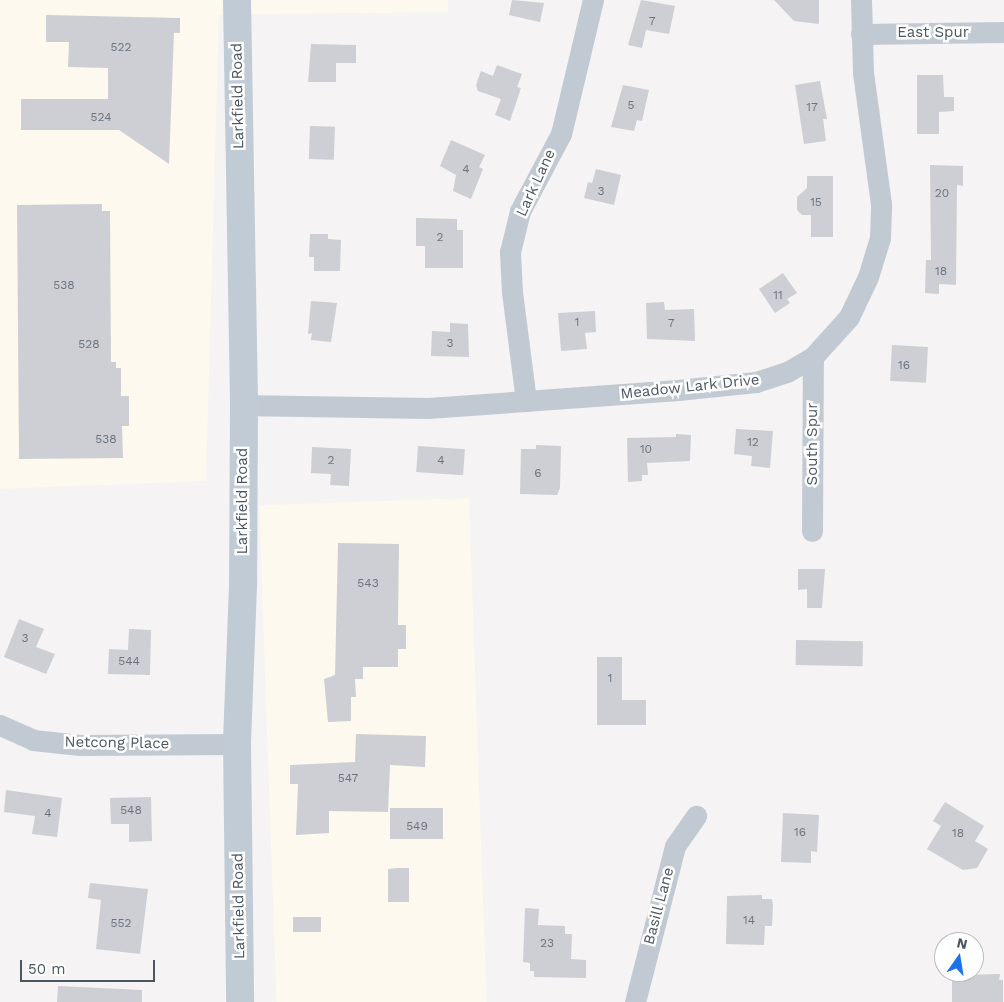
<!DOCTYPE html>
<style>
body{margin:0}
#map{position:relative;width:1004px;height:1002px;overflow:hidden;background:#f5f3f3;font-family:"Work Sans",sans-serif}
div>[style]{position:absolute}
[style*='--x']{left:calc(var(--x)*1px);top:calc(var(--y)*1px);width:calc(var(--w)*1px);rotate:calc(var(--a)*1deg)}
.commercial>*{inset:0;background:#fdf9ef;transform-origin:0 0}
.building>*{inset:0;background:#cdcfd5;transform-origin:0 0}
.street>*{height:21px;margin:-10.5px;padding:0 10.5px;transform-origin:10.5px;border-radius:10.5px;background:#c1cad2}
.secondary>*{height:28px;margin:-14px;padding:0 14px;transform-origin:14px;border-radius:14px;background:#c1cbd6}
span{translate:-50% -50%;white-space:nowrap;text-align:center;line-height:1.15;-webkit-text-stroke:5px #fff;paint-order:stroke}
.number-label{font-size:12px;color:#6b747e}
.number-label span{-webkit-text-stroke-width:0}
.street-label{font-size:15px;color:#4a5661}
.north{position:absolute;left:934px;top:932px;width:50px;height:50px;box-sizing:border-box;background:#fff;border:1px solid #b7bbc0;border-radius:50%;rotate:13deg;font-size:14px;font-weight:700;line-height:20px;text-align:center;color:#4a5661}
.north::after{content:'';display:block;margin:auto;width:18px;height:22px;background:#1a73e8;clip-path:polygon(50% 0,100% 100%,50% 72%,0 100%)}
.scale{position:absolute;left:20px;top:960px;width:135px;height:22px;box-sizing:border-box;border:2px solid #4a5661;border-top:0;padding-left:6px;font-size:15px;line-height:18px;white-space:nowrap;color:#4a5661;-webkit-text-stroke:4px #fff;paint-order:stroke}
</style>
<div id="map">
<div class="commercial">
<i style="clip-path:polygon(0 0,448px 0,448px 12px,219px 15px,206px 481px,0 489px)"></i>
<i style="left:469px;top:498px;width:504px;height:210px;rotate:88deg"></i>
</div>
<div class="building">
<i style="clip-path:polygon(512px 0,544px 3px,540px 22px,509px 15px)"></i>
<i style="clip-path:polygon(641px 0,675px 6px,669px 34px,646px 30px,642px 48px,628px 45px)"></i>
<i style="clip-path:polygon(774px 0,819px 0,819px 24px,794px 21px)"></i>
<i style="clip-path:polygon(46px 15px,180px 18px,180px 33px,174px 33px,169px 164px,119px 130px,21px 130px,21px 99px,108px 99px,108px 68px,68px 67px,69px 42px,46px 42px)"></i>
<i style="clip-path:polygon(311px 44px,356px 45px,356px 63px,336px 63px,336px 82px,308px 82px)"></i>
<i style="clip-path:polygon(497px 65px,522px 74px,517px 87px,521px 88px,510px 121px,495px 115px,501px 99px,478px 91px,476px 85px,481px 71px,493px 76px)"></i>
<i style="clip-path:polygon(917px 75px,943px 75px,944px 97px,954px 97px,954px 111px,939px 112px,939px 134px,917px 134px)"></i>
<i style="clip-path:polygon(820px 81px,827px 119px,823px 119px,826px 141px,804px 144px,795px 85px)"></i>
<i style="clip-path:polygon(623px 85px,649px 90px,642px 121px,637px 120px,634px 131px,611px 127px)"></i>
<i style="left:310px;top:126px;width:25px;height:33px;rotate:2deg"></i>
<i style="clip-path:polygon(451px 140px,485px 155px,479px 167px,483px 169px,471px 199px,453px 191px,456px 175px,440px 166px)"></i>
<i style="clip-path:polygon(930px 165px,963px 166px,963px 186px,957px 185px,956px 285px,939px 284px,939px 294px,925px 293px,926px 260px,931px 260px)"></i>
<i style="clip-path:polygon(596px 169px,621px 175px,614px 205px,584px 198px,588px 182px,592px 183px)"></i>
<i style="clip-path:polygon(807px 176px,833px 176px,833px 237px,811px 237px,811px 215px,802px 215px,797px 210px,797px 197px,807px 188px)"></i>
<i style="clip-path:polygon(102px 204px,102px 211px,110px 211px,111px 362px,116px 362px,116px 368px,121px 368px,121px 396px,129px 396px,129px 426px,122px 426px,123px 458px,19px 459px,17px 205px)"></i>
<i style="clip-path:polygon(416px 218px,457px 219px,457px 230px,463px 230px,463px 268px,425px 268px,425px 246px,416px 246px)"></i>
<i style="clip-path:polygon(310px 234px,328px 234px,328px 239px,341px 240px,340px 271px,314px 271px,314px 257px,309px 257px)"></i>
<i style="clip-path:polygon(783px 273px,797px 293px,787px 299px,790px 303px,775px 313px,759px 289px)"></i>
<i style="clip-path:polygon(311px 301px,337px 303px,331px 342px,311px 340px,312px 333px,308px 334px)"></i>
<i style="clip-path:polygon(664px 302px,665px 310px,694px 309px,695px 341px,647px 339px,646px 303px)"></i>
<i style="clip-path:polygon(595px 311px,596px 332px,585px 333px,587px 349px,561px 351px,558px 313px)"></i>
<i style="clip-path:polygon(450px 323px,468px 324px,469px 357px,431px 356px,432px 331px,450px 332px)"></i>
<i style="left:892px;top:345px;width:36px;height:36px;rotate:3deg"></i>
<i style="clip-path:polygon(736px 429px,773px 431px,770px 468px,751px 466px,752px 456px,734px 454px)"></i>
<i style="clip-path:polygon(676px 434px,691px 435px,690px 461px,647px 463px,648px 475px,642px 475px,642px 481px,628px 482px,627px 438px,676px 437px)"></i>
<i style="clip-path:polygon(536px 445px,561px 446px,560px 488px,557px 495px,520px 494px,521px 449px,536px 449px)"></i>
<i style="left:418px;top:446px;width:47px;height:26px;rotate:4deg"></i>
<i style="clip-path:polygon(312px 447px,351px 449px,349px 486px,330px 485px,331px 474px,311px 473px)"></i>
<i style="clip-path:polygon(338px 543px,399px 544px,398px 625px,406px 625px,406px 649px,398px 649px,398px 667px,363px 667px,363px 679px,355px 679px,356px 697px,351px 697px,351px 721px,328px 722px,324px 679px,335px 675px)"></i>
<i style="clip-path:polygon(798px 569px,825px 569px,822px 608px,807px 608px,807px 589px,798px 590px)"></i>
<i style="clip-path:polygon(19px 619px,44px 629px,36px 647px,55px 654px,46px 674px,4px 657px)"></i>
<i style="clip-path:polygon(129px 629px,151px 630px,150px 675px,108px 674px,109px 649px,128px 650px)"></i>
<i style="left:796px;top:640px;width:67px;height:25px;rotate:1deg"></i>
<i style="clip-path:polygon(597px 657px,622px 657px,622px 700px,646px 700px,646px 725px,597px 725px)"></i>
<i style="clip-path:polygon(356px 734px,426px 736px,425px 767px,390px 765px,388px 812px,329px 811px,329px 833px,296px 835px,298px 784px,290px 784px,290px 765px,355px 762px)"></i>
<i style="clip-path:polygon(6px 790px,62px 798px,57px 837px,32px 834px,35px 816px,4px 812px)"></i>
<i style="clip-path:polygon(151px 797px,152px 841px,129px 842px,129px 824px,111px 824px,110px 798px)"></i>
<i style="clip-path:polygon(945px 802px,984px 826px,975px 841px,988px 849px,977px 868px,963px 870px,927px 849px,941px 826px,933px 821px)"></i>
<i style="left:390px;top:808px;width:53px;height:31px"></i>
<i style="clip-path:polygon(783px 813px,819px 815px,817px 852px,811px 851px,811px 863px,781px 862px)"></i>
<i style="clip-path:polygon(398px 868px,409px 868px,409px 902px,388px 902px,388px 869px)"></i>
<i style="clip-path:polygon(90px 883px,148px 889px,140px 954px,96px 949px,101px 900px,88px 898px)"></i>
<i style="clip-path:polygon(762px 895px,762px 899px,772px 899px,773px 905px,772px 926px,765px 926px,764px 945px,726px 944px,727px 896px)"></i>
<i style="clip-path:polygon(525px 908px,539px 909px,538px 925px,565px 926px,565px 934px,572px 934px,571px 959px,586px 960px,586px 978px,534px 977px,534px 971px,530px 971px,530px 963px,523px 962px)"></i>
<i style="left:293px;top:917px;width:28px;height:15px"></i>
<i style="clip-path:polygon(1000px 974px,999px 980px,1003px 980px,1003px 1002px,952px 1002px,952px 980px,963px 980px,963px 975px)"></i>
<i style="clip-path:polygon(58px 986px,142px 990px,142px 1002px,57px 1002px)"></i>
</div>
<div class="street">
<i style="--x:861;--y:34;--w:143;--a:-0.8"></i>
<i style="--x:526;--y:401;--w:110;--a:-97.3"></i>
<i style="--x:512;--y:292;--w:40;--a:-92.9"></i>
<i style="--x:510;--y:252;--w:42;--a:-76.3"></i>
<i style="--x:520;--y:211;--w:87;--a:-62"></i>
<i style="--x:561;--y:134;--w:138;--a:-76.6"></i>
<i style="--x:244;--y:405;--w:184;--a:0.9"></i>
<i style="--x:428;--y:408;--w:251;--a:-4.1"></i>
<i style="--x:678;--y:390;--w:78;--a:-5.9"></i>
<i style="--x:756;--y:382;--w:33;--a:-18"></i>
<i style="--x:787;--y:372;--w:30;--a:-30"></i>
<i style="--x:813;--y:357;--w:54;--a:-48"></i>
<i style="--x:849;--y:317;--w:44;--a:-64.6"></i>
<i style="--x:868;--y:277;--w:41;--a:-72.9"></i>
<i style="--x:880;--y:238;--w:34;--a:-88"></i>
<i style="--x:881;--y:204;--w:133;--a:-97.8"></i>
<i style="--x:863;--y:72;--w:72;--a:-91.6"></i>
<i style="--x:812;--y:531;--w:174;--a:-89.7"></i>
<i style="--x:0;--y:725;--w:36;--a:24"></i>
<i style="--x:33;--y:740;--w:47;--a:6.1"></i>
<i style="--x:80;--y:745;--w:157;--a:-0.4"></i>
<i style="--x:635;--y:1002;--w:161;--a:-75.6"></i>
<i style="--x:675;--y:846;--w:37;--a:-55"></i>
</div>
<div class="secondary">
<i style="--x:237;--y:0;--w:405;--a:89"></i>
<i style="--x:244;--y:405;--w:181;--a:90.3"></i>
<i style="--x:243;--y:586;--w:158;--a:92.2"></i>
<i style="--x:237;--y:744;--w:258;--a:89.3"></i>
</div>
<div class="number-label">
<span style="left:652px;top:22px">7</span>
<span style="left:121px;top:48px">522</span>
<span style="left:631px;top:106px">5</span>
<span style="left:812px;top:108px">17</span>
<span style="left:101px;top:118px">524</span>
<span style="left:466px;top:170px">4</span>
<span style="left:601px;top:192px">3</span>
<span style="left:942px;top:194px">20</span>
<span style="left:816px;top:203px">15</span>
<span style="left:440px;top:238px">2</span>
<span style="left:941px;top:272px">18</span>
<span style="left:64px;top:286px">538</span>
<span style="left:778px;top:296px">11</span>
<span style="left:577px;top:323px">1</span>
<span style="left:671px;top:324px">7</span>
<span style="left:450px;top:344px">3</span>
<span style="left:89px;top:345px">528</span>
<span style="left:904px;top:366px">16</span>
<span style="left:106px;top:440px">538</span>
<span style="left:753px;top:443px">12</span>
<span style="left:646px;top:450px">10</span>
<span style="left:331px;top:461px">2</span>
<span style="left:441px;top:461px">4</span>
<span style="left:538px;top:474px">6</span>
<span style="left:368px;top:584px">543</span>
<span style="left:25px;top:639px">3</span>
<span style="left:129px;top:662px">544</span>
<span style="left:610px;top:679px">1</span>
<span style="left:348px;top:779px">547</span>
<span style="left:131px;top:811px">548</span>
<span style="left:48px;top:814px">4</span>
<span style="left:417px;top:827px">549</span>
<span style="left:800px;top:833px">16</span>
<span style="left:958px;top:834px">18</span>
<span style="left:749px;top:921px">14</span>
<span style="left:121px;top:924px">552</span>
<span style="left:547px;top:944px">23</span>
</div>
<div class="street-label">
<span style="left:933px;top:33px">East Spur</span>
<span style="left:238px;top:96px;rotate:-91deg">Larkfield Road</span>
<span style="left:536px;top:183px;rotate:-65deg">Lark Lane</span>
<span style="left:690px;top:387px;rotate:-6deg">Meadow Lark Drive</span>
<span style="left:813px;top:444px;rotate:-90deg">South Spur</span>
<span style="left:243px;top:501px;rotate:-90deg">Larkfield Road</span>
<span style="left:117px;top:743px;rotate:1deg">Netcong Place</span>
<span style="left:239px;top:906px;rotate:-91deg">Larkfield Road</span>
<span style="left:659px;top:906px;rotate:-75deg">Basill Lane</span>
</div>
<div class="north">N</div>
<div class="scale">50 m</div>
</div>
